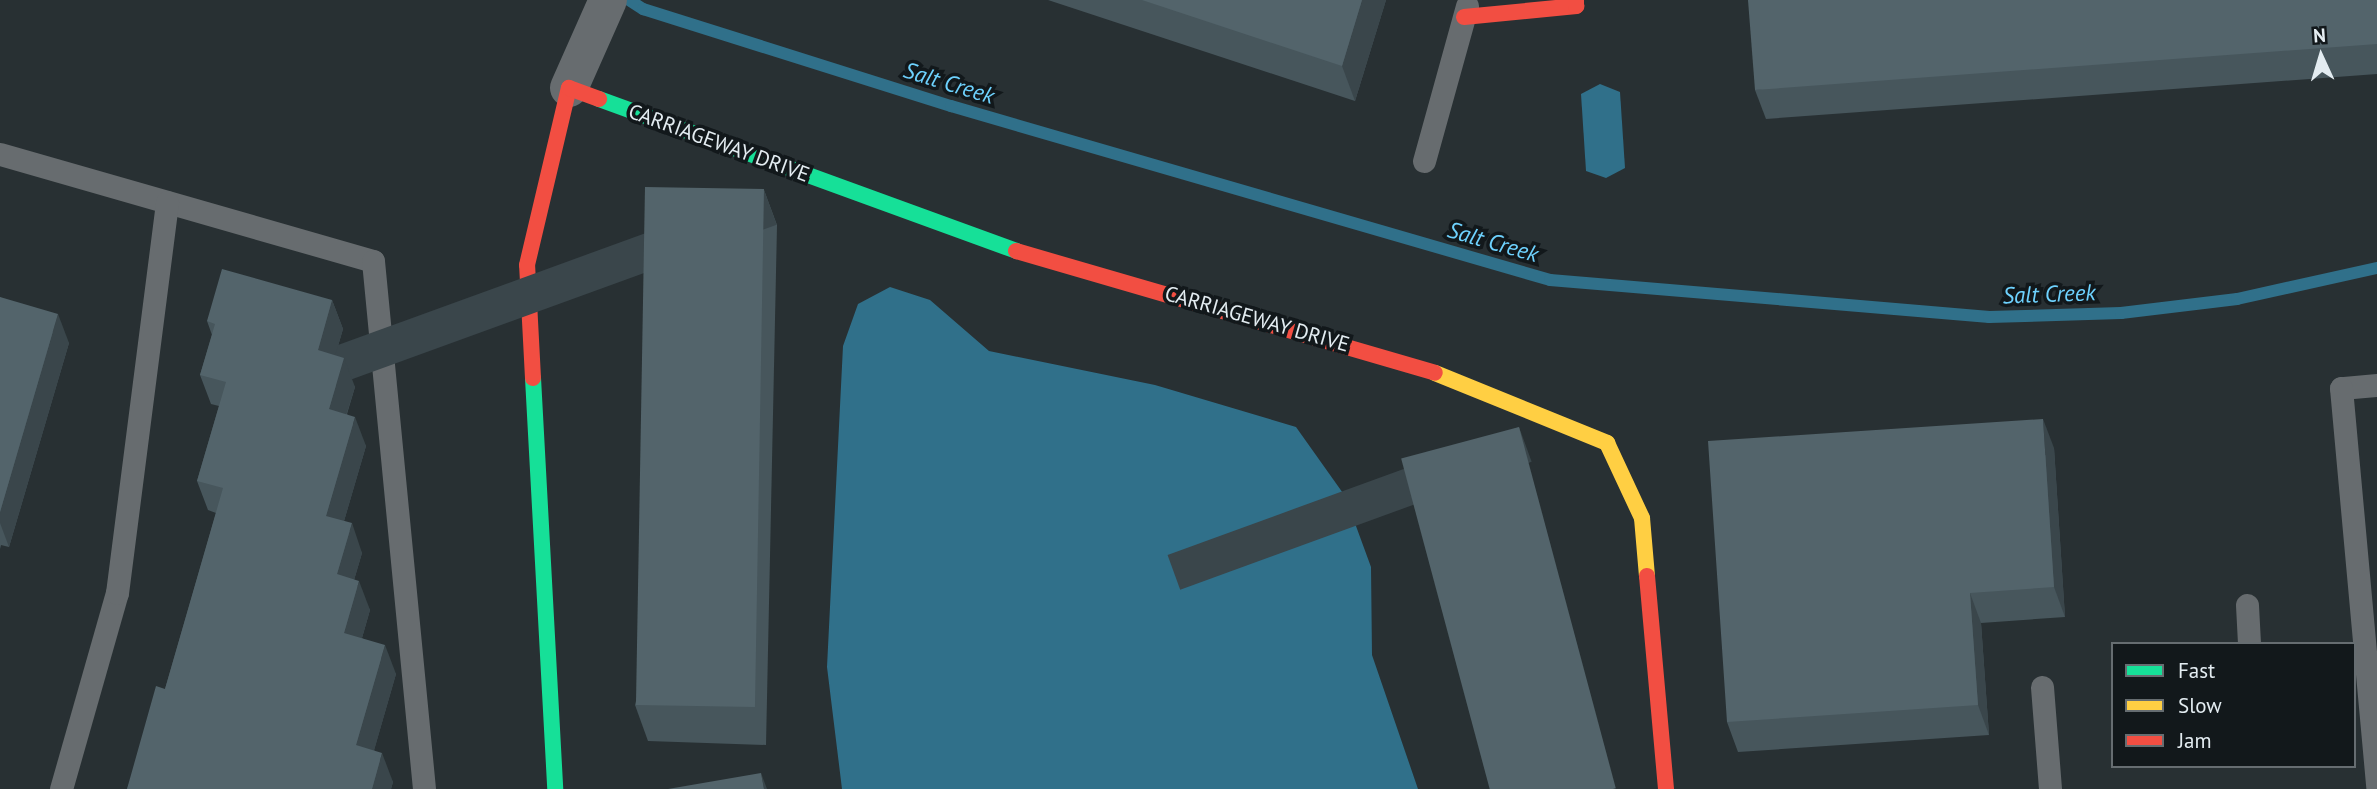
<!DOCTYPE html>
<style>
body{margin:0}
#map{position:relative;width:2377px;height:789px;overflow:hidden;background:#283033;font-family:"PT Sans",sans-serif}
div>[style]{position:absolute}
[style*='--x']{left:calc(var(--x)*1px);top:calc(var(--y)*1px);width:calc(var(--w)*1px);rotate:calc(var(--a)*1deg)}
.water>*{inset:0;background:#30708a}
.stream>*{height:12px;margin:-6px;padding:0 6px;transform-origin:6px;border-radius:6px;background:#30708a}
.lane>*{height:23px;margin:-11.5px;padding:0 11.5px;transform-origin:11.5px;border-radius:11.5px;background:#676c6f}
.street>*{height:38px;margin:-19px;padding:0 19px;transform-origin:19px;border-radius:19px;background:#676c6f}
.fast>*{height:16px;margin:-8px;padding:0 8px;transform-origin:8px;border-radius:8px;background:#16e098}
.slow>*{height:16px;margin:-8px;padding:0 8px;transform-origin:8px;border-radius:8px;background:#ffcf43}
.jam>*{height:16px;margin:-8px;padding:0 8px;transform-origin:8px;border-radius:8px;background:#f24e42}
.wall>*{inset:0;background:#47565c}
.shaded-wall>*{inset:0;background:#3a464b;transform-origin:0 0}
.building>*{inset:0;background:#53646b;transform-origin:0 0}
span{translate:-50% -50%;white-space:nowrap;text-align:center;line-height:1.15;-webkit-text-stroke:7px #12181b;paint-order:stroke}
.street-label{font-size:21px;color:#e3ecf1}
.water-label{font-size:23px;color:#6ed2fe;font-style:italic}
.legend{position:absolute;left:2111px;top:642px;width:245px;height:126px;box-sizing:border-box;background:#12181b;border:2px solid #666d71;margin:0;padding:9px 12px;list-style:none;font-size:21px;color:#e3ecf1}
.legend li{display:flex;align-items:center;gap:14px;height:35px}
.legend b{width:35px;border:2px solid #666d71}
.north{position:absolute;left:2286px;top:21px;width:70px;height:70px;-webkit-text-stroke:5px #12181b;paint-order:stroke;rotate:356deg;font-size:19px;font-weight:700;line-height:28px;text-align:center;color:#e3ecf1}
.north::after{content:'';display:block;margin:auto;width:24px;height:32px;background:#e3ecf1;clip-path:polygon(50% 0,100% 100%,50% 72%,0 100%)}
</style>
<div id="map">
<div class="water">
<i style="clip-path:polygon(1600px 84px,1620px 92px,1625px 168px,1606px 178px,1586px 171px,1581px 94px)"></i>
<i style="clip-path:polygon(890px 287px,930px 300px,989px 351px,1155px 385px,1296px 427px,1345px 496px,1371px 567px,1372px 655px,1418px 789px,842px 789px,827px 667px,843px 346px,858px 304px)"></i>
</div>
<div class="stream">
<i style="--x:629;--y:0;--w:17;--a:33"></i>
<i style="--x:643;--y:9;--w:323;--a:17.5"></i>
<i style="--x:951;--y:106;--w:624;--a:16.2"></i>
<i style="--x:1550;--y:280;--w:441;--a:4.8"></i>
<i style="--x:1989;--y:317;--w:132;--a:-1.7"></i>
<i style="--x:2121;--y:313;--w:117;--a:-6.9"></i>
<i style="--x:2237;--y:299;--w:143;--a:-12.5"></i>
</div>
<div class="lane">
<i style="--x:0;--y:154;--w:388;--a:16"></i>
<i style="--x:373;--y:261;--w:530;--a:84.48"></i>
<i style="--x:1424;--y:161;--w:161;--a:-74.5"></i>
<i style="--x:2377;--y:385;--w:36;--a:175"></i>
<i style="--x:2341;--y:388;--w:400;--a:84.8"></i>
<i style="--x:2247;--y:605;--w:39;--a:87"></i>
<i style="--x:2042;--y:687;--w:102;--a:85.5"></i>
<i style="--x:61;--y:789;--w:204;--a:-74.1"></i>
<i style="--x:117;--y:593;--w:394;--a:-82.7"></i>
</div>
<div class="street">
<i style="--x:569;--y:88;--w:96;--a:-66.1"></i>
</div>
<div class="fast">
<i style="--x:599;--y:99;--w:444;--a:20"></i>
<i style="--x:533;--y:378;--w:412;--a:86.9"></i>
</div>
<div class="slow">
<i style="--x:1435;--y:373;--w:186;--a:22.1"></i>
<i style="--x:1607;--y:443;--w:83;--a:65"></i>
<i style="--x:1642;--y:518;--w:58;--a:85.1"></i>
</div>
<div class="jam">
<i style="--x:1464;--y:17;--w:113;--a:-5.6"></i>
<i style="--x:1576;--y:6;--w:6;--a:-90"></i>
<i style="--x:1016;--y:251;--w:436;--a:16.2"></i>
<i style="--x:533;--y:378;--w:113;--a:-93"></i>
<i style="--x:527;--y:265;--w:182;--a:-76.7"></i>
<i style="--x:569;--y:88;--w:32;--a:20"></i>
<i style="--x:1647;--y:576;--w:214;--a:84.9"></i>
</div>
<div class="wall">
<i style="clip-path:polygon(1048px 0,1386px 0,1355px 101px)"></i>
<i style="clip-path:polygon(2377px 0,2377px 74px,1766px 119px,1755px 90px)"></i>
<i style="clip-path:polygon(764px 190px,777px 225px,766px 745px,648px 741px,635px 705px)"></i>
<i style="clip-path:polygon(0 297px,69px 343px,9px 547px,1px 545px,0 549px)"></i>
<i style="clip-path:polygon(332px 300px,343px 329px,335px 356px,355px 387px,347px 414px,366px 446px,344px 521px,362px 553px,354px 580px,370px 610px,362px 638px,396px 674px,374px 750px,393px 782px,391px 789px,127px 789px,165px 689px,216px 513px,208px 510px,197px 481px,219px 406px,211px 404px,200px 375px,212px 335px,207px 321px)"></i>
<i style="clip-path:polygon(2054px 448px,2065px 617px,1981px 623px,1989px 735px,1738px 752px,1727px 722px)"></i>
</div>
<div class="shaded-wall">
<i style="clip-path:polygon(1362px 0,1386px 0,1355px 101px,1342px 66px)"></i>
<i style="left:764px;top:190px;width:37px;height:520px;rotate:70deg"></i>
<i style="clip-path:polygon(332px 300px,343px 329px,328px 380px,318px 350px)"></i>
<i style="clip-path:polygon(58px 314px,69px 343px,9px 547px,0 523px,0 512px)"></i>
<i style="clip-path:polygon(344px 358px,355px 387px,339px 438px,329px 409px)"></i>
<i style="clip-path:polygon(355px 417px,366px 446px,337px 545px,326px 516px)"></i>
<i style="clip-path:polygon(2043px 419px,2054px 448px,2065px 617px,2054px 587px)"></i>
<i style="left:1519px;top:427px;width:37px;height:374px;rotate:70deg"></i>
<i style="clip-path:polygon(352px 523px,362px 553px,347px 604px,337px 574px)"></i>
<i style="clip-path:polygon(359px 581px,370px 610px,355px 662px,344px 633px)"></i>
<i style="clip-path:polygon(1970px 593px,1981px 623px,1989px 735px,1978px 705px)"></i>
<i style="clip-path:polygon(385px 645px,396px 674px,367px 775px,356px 745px)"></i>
<i style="clip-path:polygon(382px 753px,393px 782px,391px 789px,372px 789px)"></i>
<i style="clip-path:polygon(761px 773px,767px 789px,764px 789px)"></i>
</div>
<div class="building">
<i style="clip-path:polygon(1142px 0,1362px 0,1342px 66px)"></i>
<i style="clip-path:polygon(1748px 0,2377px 0,2377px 44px,1755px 90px)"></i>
<i style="left:645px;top:187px;width:119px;height:518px;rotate:1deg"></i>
<i style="clip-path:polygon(222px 269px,332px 300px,318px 350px,344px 358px,329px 409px,355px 417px,326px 516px,352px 523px,337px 574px,359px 581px,344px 633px,385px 645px,356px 745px,382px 753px,372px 789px,127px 789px,156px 686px,165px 689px,223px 488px,197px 481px,226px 382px,200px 375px,215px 324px,207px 321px)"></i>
<i style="clip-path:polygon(0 297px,58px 314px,0 512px)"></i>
<i style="clip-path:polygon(2043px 419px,2054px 587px,1970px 593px,1978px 705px,1727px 722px,1708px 441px)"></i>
<i style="left:1519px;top:427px;width:374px;height:122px;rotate:75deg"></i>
<i style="clip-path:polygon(761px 773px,764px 789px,668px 789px)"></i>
</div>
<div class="street-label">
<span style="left:719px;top:143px;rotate:20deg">CARRIAGEWAY DRIVE</span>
<span style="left:1257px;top:319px;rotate:16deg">CARRIAGEWAY DRIVE</span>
</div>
<div class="water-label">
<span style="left:949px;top:83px;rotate:17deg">Salt Creek</span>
<span style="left:1493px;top:242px;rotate:16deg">Salt Creek</span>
<span style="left:2049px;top:294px;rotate:-2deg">Salt Creek</span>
</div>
<ul class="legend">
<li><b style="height:9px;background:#16e098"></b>Fast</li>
<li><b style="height:9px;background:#ffcf43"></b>Slow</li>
<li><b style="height:9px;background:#f24e42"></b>Jam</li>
</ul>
<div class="north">N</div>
</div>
